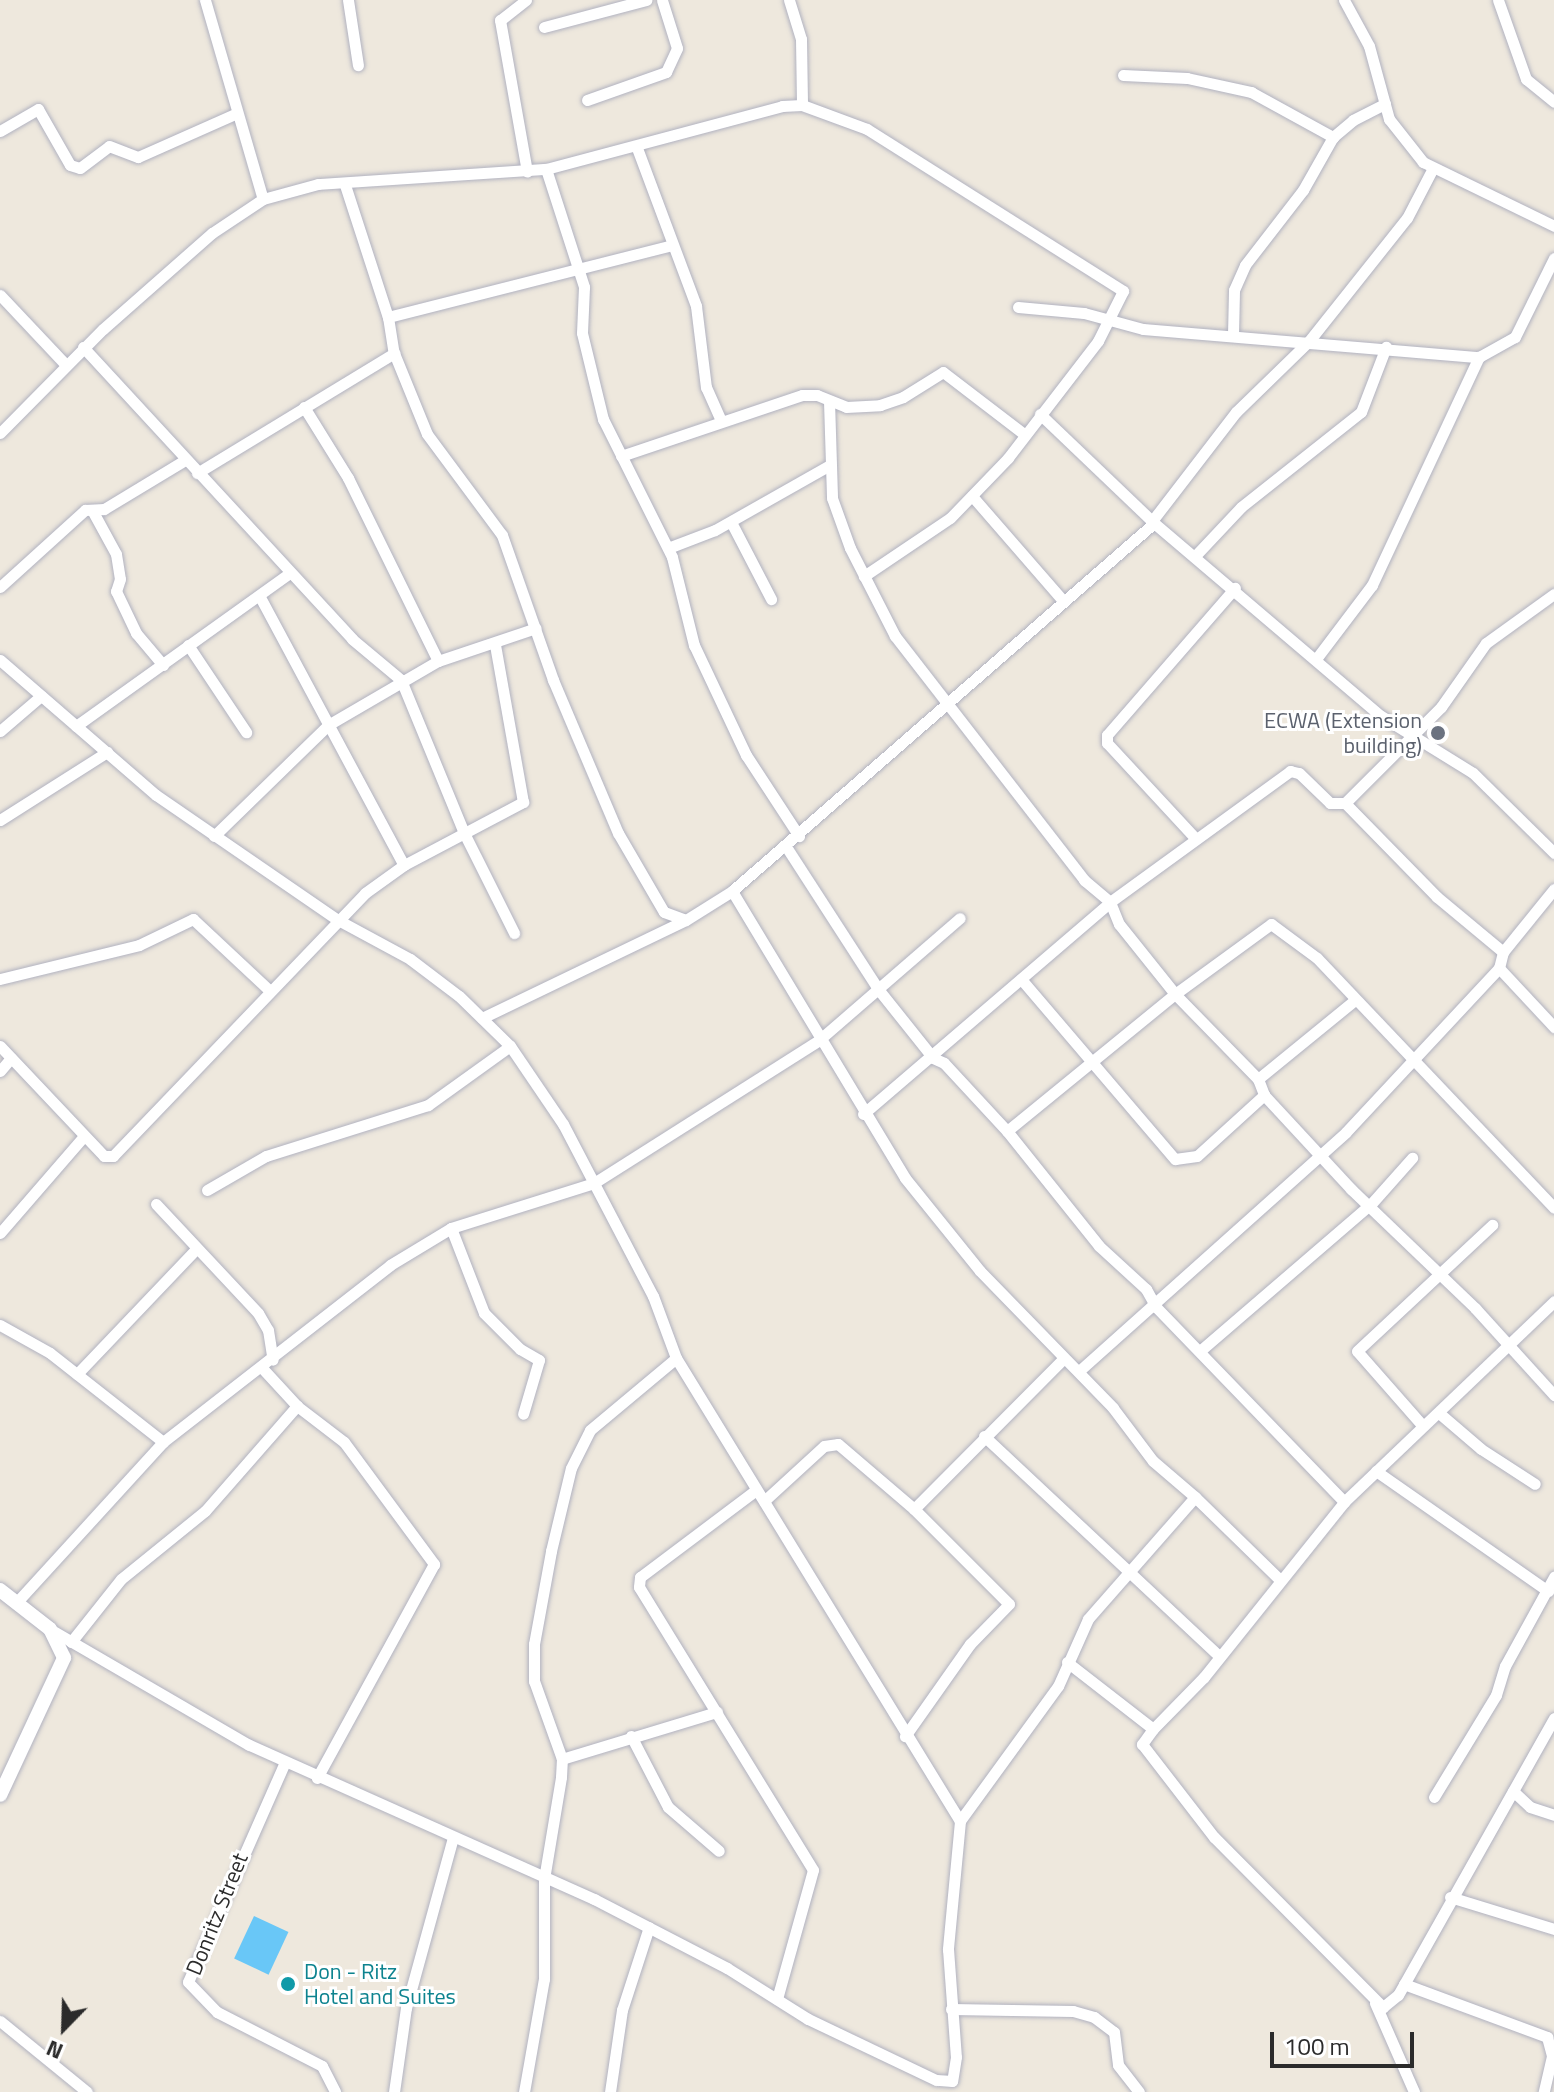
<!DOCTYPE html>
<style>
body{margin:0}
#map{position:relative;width:1554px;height:2092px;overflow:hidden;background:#eee8dd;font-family:"Titillium Web",sans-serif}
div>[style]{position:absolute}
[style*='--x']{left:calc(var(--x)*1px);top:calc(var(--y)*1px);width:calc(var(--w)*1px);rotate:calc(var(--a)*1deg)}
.water>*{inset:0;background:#69c7f7;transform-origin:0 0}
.roads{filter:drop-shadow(0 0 2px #b1b2c0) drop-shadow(0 0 2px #b1b2c0)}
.minor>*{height:11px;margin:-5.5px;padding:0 5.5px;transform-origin:5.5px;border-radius:5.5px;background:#fff}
.tertiary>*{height:14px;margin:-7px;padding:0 7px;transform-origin:7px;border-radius:7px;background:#fff}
.dots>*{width:22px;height:22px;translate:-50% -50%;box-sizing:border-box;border:4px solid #fff;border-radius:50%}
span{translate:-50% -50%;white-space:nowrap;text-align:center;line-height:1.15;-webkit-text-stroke:6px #fff;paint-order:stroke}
.worship-label{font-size:22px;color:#5b616d}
.right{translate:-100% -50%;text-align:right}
.street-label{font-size:22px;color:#2b2b2b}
.culture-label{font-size:22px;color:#0d838f}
.left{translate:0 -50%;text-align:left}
.north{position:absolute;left:24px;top:1988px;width:80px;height:80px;-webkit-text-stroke:6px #fff;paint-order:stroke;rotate:203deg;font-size:22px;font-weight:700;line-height:32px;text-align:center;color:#2b2b2b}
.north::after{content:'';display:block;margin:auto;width:28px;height:36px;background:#2b2b2b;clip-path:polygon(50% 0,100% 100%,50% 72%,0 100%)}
.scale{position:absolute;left:1270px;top:2032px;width:144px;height:36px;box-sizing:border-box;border:4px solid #2b2b2b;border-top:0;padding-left:10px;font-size:24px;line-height:28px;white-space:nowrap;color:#2b2b2b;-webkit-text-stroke:6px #fff;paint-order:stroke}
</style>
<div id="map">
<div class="water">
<i style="left:254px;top:1916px;width:38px;height:47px;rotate:25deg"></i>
</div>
<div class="roads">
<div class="minor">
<i style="--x:205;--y:0;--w:207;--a:73.8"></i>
<i style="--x:348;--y:0;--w:66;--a:81.3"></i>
<i style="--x:526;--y:0;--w:33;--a:142"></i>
<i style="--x:500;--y:20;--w:154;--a:79.9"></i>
<i style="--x:789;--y:0;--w:41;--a:72.9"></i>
<i style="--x:801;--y:39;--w:66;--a:89.1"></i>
<i style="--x:1344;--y:0;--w:52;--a:61.5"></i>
<i style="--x:1369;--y:46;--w:76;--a:74.7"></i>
<i style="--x:1389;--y:119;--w:55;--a:51.7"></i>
<i style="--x:1423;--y:162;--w:146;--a:26"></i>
<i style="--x:1498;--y:0;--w:84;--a:70.5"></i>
<i style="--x:1526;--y:79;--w:36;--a:39"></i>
<i style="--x:544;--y:27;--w:106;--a:-14.8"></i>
<i style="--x:1123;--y:75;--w:64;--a:2.7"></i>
<i style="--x:1187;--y:78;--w:66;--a:12.3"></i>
<i style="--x:1251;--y:92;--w:94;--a:28.8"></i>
<i style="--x:587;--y:100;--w:84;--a:-19.5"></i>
<i style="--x:666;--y:72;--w:26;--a:-65"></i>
<i style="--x:677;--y:48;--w:50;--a:-107.4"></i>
<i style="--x:0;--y:131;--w:44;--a:-30.1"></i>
<i style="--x:38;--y:109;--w:64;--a:60.3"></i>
<i style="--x:70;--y:165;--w:10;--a:17"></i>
<i style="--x:80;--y:168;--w:36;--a:-37"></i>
<i style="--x:109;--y:146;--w:31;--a:21"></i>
<i style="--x:138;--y:157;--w:106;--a:-23.9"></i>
<i style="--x:637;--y:148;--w:169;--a:69.5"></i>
<i style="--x:696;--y:306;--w:82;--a:83"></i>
<i style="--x:706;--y:387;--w:36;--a:66"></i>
<i style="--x:546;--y:169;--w:124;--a:72.1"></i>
<i style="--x:584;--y:287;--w:46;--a:92.5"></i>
<i style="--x:582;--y:333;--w:89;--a:76.3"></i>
<i style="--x:603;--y:419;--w:154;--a:63.4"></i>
<i style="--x:672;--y:557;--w:91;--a:76"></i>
<i style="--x:694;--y:645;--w:122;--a:64.7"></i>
<i style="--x:746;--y:755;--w:97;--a:56.8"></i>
<i style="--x:345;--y:185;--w:139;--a:72"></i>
<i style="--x:388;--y:317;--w:36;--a:81"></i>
<i style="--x:394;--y:353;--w:87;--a:67.8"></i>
<i style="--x:427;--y:434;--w:126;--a:53.4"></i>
<i style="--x:502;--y:535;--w:154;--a:70.6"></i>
<i style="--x:553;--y:680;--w:166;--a:67"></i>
<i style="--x:618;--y:833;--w:91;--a:59.8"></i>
<i style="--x:664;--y:912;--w:23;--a:20"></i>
<i style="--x:0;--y:295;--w:95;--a:46.7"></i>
<i style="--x:1018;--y:307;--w:66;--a:5.2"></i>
<i style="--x:1084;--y:313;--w:61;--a:15.2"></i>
<i style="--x:1143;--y:329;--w:337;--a:4.8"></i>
<i style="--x:1479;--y:357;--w:41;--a:-29.1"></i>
<i style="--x:1515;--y:337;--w:88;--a:-63.7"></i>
<i style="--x:388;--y:317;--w:293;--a:-14.2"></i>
<i style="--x:1233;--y:335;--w:45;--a:-88.7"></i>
<i style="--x:1234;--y:290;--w:27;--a:-66"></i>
<i style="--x:1245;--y:265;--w:95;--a:-52.3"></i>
<i style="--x:1303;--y:190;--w:61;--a:-60.5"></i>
<i style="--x:1333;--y:137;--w:26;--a:-40"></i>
<i style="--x:1353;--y:120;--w:36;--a:-27"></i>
<i style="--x:83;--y:347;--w:397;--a:47.3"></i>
<i style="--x:352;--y:639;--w:64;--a:39.9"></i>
<i style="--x:401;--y:680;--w:165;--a:67.6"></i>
<i style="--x:464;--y:833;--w:112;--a:63.4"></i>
<i style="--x:829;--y:401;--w:97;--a:88.2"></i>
<i style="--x:832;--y:498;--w:53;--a:70.2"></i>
<i style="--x:850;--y:548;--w:99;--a:62.9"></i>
<i style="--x:895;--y:636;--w:309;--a:52.2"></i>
<i style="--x:1084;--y:880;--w:34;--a:40"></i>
<i style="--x:1110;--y:902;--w:24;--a:68"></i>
<i style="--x:1119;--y:924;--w:90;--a:51.3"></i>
<i style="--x:1175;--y:994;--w:119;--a:45.7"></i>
<i style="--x:1258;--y:1079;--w:17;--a:69"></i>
<i style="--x:1264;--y:1095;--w:128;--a:47.2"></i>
<i style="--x:1351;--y:1189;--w:172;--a:43.8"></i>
<i style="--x:1475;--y:1308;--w:118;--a:47.8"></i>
<i style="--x:304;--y:407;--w:84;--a:58.2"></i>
<i style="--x:348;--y:478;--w:204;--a:63.8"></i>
<i style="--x:1040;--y:414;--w:158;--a:43.7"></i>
<i style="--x:1154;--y:523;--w:298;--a:40.4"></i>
<i style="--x:1381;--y:716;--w:108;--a:31.8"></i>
<i style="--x:1473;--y:773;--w:114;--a:44.6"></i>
<i style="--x:0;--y:433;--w:146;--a:-45.3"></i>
<i style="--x:103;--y:329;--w:145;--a:-41.4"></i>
<i style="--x:212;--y:233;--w:61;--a:-33.7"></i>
<i style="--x:263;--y:199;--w:57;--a:-15.3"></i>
<i style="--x:318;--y:184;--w:228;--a:-3.8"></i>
<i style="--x:546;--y:169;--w:244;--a:-14.9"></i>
<i style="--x:782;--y:106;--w:20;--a:-3"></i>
<i style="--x:802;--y:105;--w:69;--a:20.3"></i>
<i style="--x:867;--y:129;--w:303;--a:32.3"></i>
<i style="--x:1123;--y:291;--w:56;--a:116.6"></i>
<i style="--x:1098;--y:341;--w:148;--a:127.6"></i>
<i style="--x:1008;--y:458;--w:83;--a:134"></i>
<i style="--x:950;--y:518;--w:104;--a:146"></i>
<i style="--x:621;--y:456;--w:191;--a:-18.6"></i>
<i style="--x:802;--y:395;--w:15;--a:0"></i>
<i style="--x:817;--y:395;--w:31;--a:22"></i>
<i style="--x:846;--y:407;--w:34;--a:-3"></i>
<i style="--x:880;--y:405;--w:24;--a:-19"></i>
<i style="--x:903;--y:397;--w:47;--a:-32"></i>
<i style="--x:943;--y:372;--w:103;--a:37.5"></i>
<i style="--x:197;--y:473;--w:231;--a:-31.3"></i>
<i style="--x:972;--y:496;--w:140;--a:49"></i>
<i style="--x:92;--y:510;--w:50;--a:61.4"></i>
<i style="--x:116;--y:554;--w:25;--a:81"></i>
<i style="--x:120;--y:579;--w:13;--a:108"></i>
<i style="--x:116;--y:591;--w:47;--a:64.5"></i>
<i style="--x:136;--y:633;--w:42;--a:49.8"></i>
<i style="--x:1152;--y:521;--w:138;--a:-52.4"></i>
<i style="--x:1236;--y:412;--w:102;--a:-44.2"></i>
<i style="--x:1309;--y:341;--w:157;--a:-51.5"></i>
<i style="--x:1407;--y:218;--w:56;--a:-62.5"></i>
<i style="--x:731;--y:522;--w:87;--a:62.5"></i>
<i style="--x:668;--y:548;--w:50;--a:-21"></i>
<i style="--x:715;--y:530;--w:130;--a:-29.5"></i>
<i style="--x:1195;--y:556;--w:67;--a:-46.8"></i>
<i style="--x:1241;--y:507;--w:153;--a:-38.4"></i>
<i style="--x:1361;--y:412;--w:70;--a:-69"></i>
<i style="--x:0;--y:587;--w:115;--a:-42.2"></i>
<i style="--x:85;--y:510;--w:19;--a:-3"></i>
<i style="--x:104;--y:509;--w:95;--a:-31.2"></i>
<i style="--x:260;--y:597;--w:304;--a:61.8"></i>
<i style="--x:188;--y:645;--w:105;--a:56.3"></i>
<i style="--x:1316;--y:659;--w:93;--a:-52.9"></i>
<i style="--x:1372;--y:585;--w:252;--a:-64.9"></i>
<i style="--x:0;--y:660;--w:206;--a:40.9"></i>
<i style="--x:156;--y:795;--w:221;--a:34.5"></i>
<i style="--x:338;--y:920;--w:82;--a:28.4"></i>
<i style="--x:410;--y:959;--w:61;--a:37.1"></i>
<i style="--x:459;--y:996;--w:71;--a:44.4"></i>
<i style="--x:510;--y:1046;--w:94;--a:55.8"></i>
<i style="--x:563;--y:1124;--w:194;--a:62.4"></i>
<i style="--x:653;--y:1296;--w:66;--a:69.6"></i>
<i style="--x:676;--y:1358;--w:543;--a:58.48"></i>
<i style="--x:960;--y:1821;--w:129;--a:95.4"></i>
<i style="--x:948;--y:1949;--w:108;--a:85.8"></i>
<i style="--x:956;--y:2057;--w:24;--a:99"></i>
<i style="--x:952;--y:2081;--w:16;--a:-176"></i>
<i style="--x:936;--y:2080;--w:142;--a:-154.5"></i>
<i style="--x:808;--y:2019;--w:96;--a:-147.8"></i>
<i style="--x:727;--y:1968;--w:150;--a:-152.6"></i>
<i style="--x:594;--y:1899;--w:378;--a:-155.9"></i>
<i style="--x:249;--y:1745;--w:230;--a:-149.8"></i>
<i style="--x:76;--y:726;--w:263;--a:-35.6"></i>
<i style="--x:0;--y:731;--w:54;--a:-40.5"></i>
<i style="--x:1345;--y:803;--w:136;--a:-45"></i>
<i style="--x:1441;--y:707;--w:78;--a:-54.9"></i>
<i style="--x:1486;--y:643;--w:84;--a:-35.8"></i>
<i style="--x:0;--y:820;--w:127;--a:-32.4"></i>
<i style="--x:214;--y:836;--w:159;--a:-44.2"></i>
<i style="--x:328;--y:725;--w:127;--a:-30.2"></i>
<i style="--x:438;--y:661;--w:103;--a:-18.6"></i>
<i style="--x:1196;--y:839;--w:131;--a:-132.8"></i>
<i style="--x:1107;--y:743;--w:8;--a:-90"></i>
<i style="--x:1107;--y:735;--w:195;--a:-49"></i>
<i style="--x:785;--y:845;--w:171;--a:57.1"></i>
<i style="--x:878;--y:989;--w:88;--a:51.4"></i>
<i style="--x:933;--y:1058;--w:12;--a:24"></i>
<i style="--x:944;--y:1063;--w:93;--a:47.2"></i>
<i style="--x:1007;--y:1131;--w:147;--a:51.3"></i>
<i style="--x:1099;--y:1246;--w:64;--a:42.5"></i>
<i style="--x:1146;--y:1289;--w:21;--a:61"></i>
<i style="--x:1156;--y:1307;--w:271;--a:46"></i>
<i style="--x:732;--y:891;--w:335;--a:58.9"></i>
<i style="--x:905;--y:1178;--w:119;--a:51.1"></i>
<i style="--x:980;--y:1271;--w:191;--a:45.8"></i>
<i style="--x:1113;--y:1408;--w:66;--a:53"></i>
<i style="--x:1153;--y:1461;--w:55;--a:40.6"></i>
<i style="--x:1195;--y:1497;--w:162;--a:131.3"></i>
<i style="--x:1088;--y:1619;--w:73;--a:114.1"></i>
<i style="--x:1058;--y:1686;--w:167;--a:126"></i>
<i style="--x:1499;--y:968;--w:81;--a:47"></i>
<i style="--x:0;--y:979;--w:143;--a:-13.7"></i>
<i style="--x:139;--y:945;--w:60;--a:-25.7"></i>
<i style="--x:193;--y:919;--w:104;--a:43.1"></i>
<i style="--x:1021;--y:979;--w:237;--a:49.5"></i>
<i style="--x:1175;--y:1159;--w:22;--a:-8"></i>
<i style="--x:1197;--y:1156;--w:91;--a:-42.3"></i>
<i style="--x:482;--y:1018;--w:226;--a:-25.7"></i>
<i style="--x:686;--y:920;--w:54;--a:-32.2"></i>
<i style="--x:732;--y:891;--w:560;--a:-41.09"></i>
<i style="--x:0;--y:1046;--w:151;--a:46.6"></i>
<i style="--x:104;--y:1156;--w:9;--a:0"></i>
<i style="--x:113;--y:1156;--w:364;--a:-46.2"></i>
<i style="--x:365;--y:893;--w:48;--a:-35.7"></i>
<i style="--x:404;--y:865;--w:135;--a:-27.9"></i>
<i style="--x:523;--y:802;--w:159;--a:-100.1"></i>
<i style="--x:0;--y:1071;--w:17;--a:-50"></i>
<i style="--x:1258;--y:1079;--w:125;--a:-39.2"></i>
<i style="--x:863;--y:1114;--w:326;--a:-40.6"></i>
<i style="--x:1110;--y:902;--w:223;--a:-36"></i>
<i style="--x:1290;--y:771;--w:9;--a:13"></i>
<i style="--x:1299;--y:773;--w:43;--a:44.1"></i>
<i style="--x:1330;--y:803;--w:15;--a:0"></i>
<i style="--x:1345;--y:803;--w:132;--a:45.6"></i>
<i style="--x:1437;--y:897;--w:86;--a:39.8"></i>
<i style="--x:1007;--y:1131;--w:217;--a:-39.2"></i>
<i style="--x:1175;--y:994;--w:119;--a:-36.1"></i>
<i style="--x:1271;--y:924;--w:57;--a:36.5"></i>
<i style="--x:1317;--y:958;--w:344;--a:46.5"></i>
<i style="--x:207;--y:1190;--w:68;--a:-30"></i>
<i style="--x:266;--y:1156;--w:170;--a:-17.5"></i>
<i style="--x:428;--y:1105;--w:101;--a:-35.7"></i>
<i style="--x:156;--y:1204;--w:149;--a:46.9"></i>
<i style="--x:258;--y:1313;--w:20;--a:60"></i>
<i style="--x:268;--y:1330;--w:30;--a:81"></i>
<i style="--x:451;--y:1228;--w:91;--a:68.8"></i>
<i style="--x:484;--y:1313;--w:51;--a:45"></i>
<i style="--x:520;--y:1349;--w:22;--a:30"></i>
<i style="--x:539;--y:1360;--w:56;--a:106.5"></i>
<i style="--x:0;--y:1233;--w:128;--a:-49.1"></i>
<i style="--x:0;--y:1325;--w:57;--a:29.2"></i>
<i style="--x:50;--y:1353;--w:144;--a:38.2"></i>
<i style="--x:1201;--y:1350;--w:224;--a:-40.7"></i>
<i style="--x:1371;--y:1204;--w:62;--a:-48.3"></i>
<i style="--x:263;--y:1369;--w:50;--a:47.4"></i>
<i style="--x:297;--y:1406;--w:59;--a:37.5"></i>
<i style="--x:344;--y:1442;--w:152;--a:53.6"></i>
<i style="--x:434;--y:1564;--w:244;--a:118.7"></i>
<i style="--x:1079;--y:1371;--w:358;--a:-41.8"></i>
<i style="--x:1346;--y:1132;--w:224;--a:-47"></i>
<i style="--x:1499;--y:968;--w:16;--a:-76"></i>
<i style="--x:1503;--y:952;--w:81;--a:-51"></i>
<i style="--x:77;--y:1374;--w:173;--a:-46.4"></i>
<i style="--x:1439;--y:1413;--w:55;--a:40.6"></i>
<i style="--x:1481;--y:1449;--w:64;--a:32.9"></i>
<i style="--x:1422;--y:1425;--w:98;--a:-131.3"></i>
<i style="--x:1357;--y:1351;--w:185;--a:-43"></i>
<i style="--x:984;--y:1436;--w:323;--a:43.1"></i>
<i style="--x:1376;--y:1471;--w:210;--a:34.9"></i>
<i style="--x:756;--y:1490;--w:145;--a:143.1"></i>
<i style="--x:640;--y:1577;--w:10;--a:96"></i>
<i style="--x:639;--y:1587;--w:332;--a:58.4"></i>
<i style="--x:813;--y:1870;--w:134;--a:105.6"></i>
<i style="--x:1195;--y:1497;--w:116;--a:44.3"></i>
<i style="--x:764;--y:1501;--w:81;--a:-42.5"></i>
<i style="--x:824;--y:1446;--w:14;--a:-8"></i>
<i style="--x:838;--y:1444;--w:100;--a:40.5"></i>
<i style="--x:914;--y:1509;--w:134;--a:45"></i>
<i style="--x:1009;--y:1604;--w:56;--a:134.3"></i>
<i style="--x:970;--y:1644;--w:113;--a:125.2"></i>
<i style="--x:914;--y:1509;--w:211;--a:-45.2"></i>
<i style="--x:16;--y:1603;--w:218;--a:-47.6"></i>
<i style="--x:163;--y:1442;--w:288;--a:-37.9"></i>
<i style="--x:390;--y:1265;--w:71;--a:-31.2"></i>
<i style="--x:451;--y:1228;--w:150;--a:-17.5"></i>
<i style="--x:594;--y:1183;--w:267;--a:-32.4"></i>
<i style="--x:819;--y:1040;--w:186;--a:-40.9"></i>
<i style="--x:71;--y:1642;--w:80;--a:-51.6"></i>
<i style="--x:121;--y:1579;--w:108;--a:-39"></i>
<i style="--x:205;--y:1511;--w:140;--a:-48.8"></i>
<i style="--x:1067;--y:1662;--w:109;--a:37.9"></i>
<i style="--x:1153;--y:1729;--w:19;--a:126"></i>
<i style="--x:1142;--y:1744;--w:118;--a:52.3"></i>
<i style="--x:1214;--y:1837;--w:240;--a:45.2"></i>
<i style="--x:1383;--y:2007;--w:19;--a:-39"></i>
<i style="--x:1398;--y:1995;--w:318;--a:-60.6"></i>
<i style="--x:1153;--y:1729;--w:73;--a:-45.6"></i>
<i style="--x:1204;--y:1677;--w:224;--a:-51.3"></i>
<i style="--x:1344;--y:1502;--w:291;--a:-43.7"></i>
<i style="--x:631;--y:1736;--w:80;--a:62.5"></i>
<i style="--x:668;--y:1807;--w:67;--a:40.8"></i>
<i style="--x:562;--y:1759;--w:162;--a:-16.9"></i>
<i style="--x:285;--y:1762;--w:240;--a:113.8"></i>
<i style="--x:188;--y:1982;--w:42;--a:46"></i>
<i style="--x:217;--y:2012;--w:118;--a:27.2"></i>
<i style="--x:322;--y:2066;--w:29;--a:63"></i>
<i style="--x:1513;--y:1791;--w:23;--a:43"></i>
<i style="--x:1530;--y:1807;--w:25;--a:18"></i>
<i style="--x:1434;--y:1797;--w:119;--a:-58.7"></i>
<i style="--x:1496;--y:1695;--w:30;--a:-73"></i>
<i style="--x:1505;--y:1666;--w:102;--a:-61.2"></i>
<i style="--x:1450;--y:1897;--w:109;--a:17.1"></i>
<i style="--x:1404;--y:1984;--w:153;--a:20.3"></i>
<i style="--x:1547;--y:2037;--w:20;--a:75"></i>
<i style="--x:1552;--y:2056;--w:37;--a:103"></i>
<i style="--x:1375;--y:2003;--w:97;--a:66.3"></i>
<i style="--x:951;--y:2009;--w:122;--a:0.9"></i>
<i style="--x:1073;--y:2011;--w:22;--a:16"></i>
<i style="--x:1094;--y:2017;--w:25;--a:37"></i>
<i style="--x:1114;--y:2032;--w:33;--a:83"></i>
<i style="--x:1118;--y:2065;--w:34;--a:52"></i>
<i style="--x:0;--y:2021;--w:112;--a:39.2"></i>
<i style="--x:394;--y:2092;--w:85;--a:-81.9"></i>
<i style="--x:406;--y:2008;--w:177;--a:-74.6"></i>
<i style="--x:524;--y:2092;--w:115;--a:-80"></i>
<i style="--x:544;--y:1979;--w:100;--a:-90"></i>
<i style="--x:544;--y:1879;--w:103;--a:-80.5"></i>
<i style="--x:561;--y:1777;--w:18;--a:-87"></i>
<i style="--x:562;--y:1759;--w:83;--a:-109.7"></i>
<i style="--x:534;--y:1681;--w:37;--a:-90"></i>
<i style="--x:534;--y:1644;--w:95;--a:-79.6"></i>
<i style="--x:551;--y:1551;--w:85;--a:-76.5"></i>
<i style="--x:571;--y:1468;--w:42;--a:-63.4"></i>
<i style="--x:590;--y:1430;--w:112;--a:-39.9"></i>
<i style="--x:610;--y:2092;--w:83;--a:-81.7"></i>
<i style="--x:622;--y:2010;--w:87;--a:-72"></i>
</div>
<div class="tertiary">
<i style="--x:0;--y:1590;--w:63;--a:38"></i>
<i style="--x:50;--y:1629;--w:32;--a:64"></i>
<i style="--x:64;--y:1658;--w:151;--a:115"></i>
</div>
</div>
<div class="dots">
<i style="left:1438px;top:733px;background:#6b7280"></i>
<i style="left:288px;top:1984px;background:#0f9aa8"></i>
</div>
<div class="worship-label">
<span class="right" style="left:1422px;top:733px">ECWA (Extension<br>building)</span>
</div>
<div class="street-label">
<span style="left:217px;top:1914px;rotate:-68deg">Donritz Street</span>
</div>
<div class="culture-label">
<span class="left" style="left:304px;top:1984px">Don - Ritz<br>Hotel and Suites</span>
</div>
<div class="north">N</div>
<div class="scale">100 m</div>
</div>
